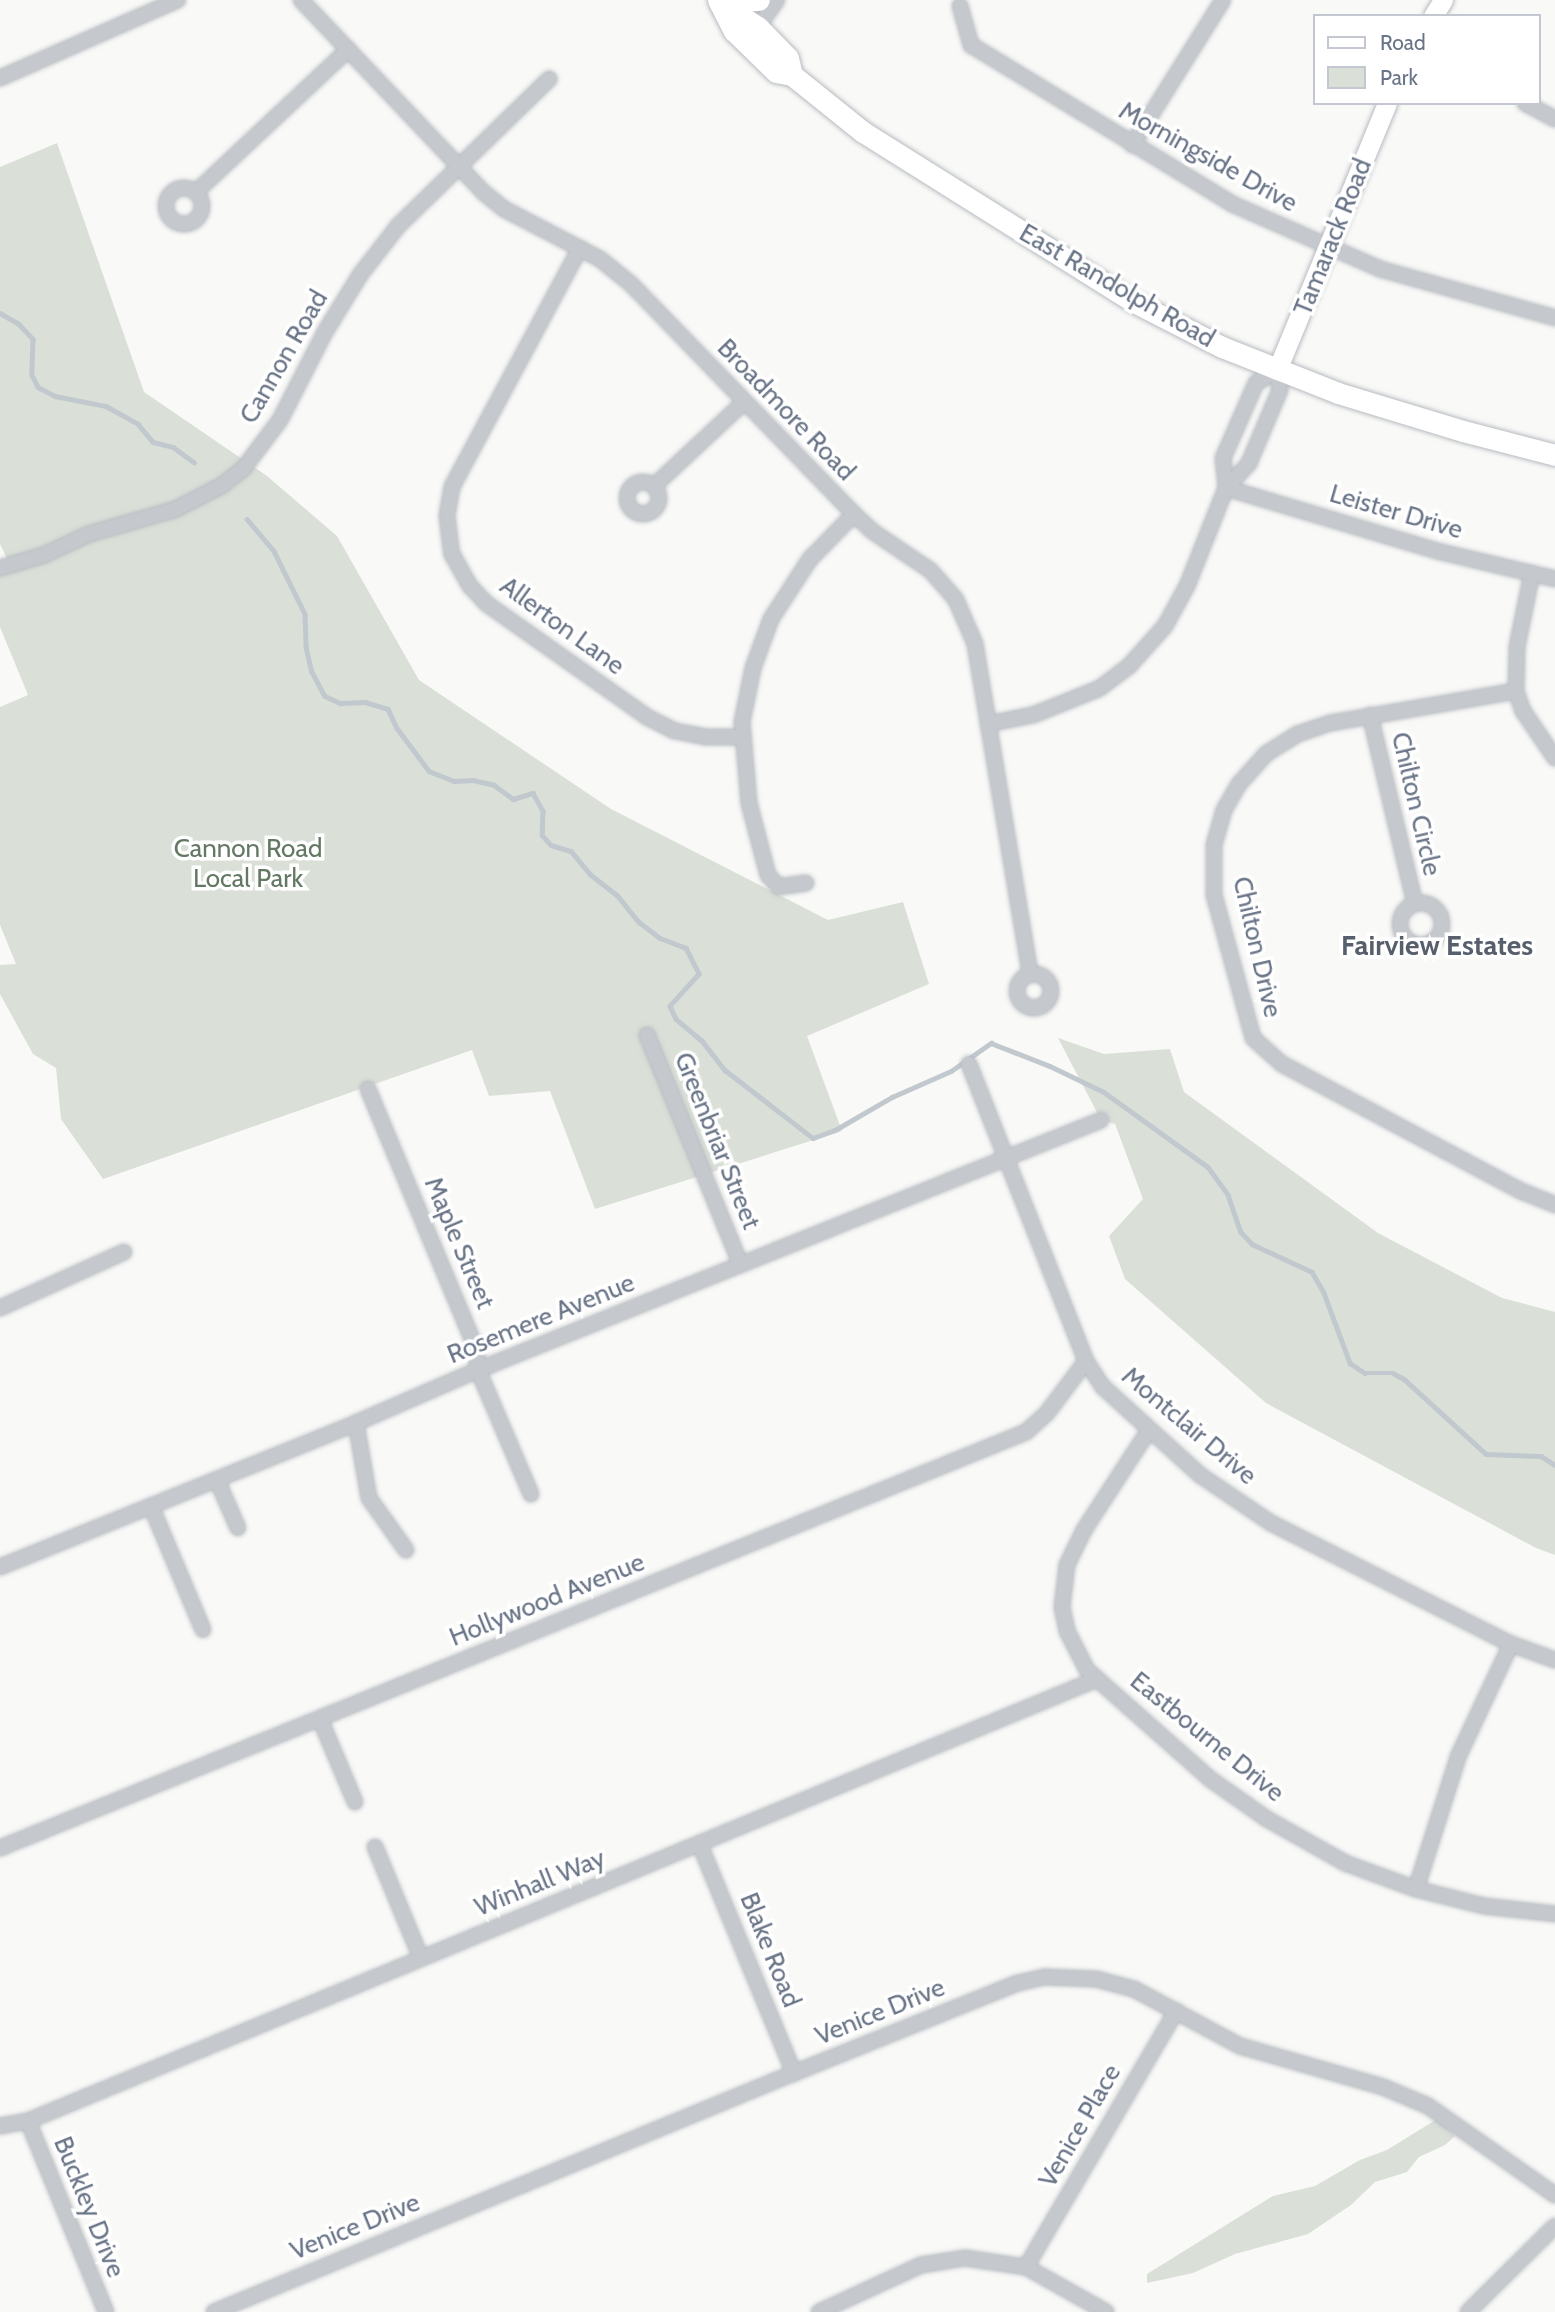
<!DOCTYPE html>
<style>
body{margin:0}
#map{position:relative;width:1555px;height:2312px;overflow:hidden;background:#f9f9f7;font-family:Cabin,sans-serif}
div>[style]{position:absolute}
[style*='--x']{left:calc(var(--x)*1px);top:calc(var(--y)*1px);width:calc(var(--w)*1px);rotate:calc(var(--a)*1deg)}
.green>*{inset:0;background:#dae0d8}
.stream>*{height:4.5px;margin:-2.25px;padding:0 2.25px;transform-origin:2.25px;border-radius:2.25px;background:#c1c8ce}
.roads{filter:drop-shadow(0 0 2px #b7bbc1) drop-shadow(0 0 2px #b7bbc1)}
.street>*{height:14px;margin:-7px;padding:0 7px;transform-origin:7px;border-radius:7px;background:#c5c8cc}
.street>.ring{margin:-7px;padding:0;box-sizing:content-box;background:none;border:14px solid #c5c8cc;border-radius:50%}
.secondary>*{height:19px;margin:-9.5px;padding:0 9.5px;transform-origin:9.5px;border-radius:9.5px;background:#fff}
.primary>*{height:21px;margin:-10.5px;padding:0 10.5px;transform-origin:10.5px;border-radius:10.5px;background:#fff}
span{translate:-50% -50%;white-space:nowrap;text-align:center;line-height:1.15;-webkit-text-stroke:7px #fff;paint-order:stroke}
.street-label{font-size:26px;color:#697487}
.park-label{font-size:26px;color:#647964}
.neighbourhood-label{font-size:28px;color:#575f6c;font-weight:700}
.legend{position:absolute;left:1313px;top:14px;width:228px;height:91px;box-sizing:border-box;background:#fff;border:2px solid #c3c7cf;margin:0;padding:9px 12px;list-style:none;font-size:21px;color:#697487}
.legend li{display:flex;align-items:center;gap:14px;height:35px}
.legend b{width:35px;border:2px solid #c3c7cf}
</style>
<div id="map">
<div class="green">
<i style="clip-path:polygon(57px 143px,144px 392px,267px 476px,337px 536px,419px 680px,611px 809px,828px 920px,903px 902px,929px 984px,807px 1036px,842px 1131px,595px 1209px,550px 1091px,489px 1096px,472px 1050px,103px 1179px,61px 1119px,56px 1068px,33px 1054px,0 994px,0 965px,16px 964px,0 925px,0 707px,28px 695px,0 627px,0 571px,10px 565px,0 544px,0 167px)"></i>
<i style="clip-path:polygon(1058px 1038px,1104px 1054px,1170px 1049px,1184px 1092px,1378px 1233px,1502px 1298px,1555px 1312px,1555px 1555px,1536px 1548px,1266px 1403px,1125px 1279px,1109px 1236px,1143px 1199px,1115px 1124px,1101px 1120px)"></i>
<i style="clip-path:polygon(1437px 2119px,1455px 2136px,1445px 2145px,1419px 2157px,1407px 2172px,1375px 2182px,1351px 2205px,1308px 2234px,1235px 2254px,1193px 2273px,1147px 2283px,1147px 2274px,1273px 2196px,1315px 2186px,1360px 2160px,1387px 2150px)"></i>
</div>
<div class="stream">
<i style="--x:0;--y:313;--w:22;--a:30"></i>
<i style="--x:19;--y:324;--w:21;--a:47"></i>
<i style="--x:33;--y:339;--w:36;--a:92"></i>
<i style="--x:32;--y:375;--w:13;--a:63"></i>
<i style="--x:38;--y:387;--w:19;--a:28"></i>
<i style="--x:55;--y:396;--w:52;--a:11.1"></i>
<i style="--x:106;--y:406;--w:37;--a:29"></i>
<i style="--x:138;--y:424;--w:23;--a:50"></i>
<i style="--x:153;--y:442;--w:21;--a:14"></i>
<i style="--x:173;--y:447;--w:26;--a:36"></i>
<i style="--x:247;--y:519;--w:42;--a:49.8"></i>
<i style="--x:274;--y:551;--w:70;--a:63.8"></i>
<i style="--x:305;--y:614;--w:33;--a:88"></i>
<i style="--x:306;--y:647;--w:26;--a:77"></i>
<i style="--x:312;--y:672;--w:27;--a:62"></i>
<i style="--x:325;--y:696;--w:17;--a:25"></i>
<i style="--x:340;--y:703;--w:25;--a:-2"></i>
<i style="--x:365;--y:702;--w:24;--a:17"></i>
<i style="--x:388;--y:709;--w:21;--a:65"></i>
<i style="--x:397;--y:728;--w:54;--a:53.3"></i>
<i style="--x:429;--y:771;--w:27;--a:22"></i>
<i style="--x:454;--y:781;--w:19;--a:-3"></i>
<i style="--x:473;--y:780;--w:22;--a:13"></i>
<i style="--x:494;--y:785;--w:24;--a:36"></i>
<i style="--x:513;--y:799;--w:21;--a:-17"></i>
<i style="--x:533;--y:793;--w:21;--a:61"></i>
<i style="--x:543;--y:811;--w:24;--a:92"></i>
<i style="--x:542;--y:835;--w:13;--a:48"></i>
<i style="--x:551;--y:845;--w:21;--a:17"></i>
<i style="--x:571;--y:851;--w:30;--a:50"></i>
<i style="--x:590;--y:874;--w:34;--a:38"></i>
<i style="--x:617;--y:895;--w:35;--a:51"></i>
<i style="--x:639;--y:922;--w:26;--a:37"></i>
<i style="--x:660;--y:938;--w:28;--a:21"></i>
<i style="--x:686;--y:948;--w:29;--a:63"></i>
<i style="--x:699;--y:974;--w:43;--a:132.2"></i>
<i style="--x:670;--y:1006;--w:14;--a:65"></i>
<i style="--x:676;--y:1019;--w:35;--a:40"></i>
<i style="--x:703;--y:1042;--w:36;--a:52"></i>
<i style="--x:725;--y:1070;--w:111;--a:37.7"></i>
<i style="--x:813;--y:1138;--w:23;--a:-20"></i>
<i style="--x:835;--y:1130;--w:66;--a:-30.1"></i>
<i style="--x:892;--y:1097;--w:64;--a:-23.8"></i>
<i style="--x:951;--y:1071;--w:49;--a:-35"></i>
<i style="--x:991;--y:1043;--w:63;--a:21.3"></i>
<i style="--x:1050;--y:1066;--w:60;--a:25.7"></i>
<i style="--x:1104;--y:1092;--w:128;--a:35.8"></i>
<i style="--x:1208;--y:1167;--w:34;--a:54"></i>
<i style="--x:1228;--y:1195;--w:39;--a:71"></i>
<i style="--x:1241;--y:1232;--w:16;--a:47"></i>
<i style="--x:1252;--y:1244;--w:66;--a:25"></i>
<i style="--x:1312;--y:1272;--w:24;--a:60"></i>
<i style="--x:1324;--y:1293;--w:75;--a:69.6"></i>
<i style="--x:1350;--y:1363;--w:18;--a:34"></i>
<i style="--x:1365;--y:1373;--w:28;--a:0"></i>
<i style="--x:1393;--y:1373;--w:13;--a:29"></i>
<i style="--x:1404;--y:1379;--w:111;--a:42.4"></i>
<i style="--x:1486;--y:1454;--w:55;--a:2.1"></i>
<i style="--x:1541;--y:1456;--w:17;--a:33"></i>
</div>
<div class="roads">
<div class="street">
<i style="--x:301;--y:0;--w:265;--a:46.5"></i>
<i style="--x:483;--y:192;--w:27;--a:39"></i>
<i style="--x:504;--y:209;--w:108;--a:27.5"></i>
<i style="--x:600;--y:259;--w:38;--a:39"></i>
<i style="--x:630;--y:283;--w:322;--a:45.9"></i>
<i style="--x:854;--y:514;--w:25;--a:43"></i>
<i style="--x:872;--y:531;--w:71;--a:34.1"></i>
<i style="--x:931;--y:571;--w:38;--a:49"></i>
<i style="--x:956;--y:600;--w:48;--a:66.6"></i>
<i style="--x:975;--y:644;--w:335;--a:80.5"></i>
<i style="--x:960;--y:6;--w:41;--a:74.2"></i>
<i style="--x:971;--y:45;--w:306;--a:31.3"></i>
<i style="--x:1232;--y:204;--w:162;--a:23.7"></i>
<i style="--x:1380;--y:269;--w:182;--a:15.6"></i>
<i style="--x:758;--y:27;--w:33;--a:-55"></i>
<i style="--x:0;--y:78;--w:194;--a:-23.7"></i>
<i style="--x:1525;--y:103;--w:34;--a:28"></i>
<i style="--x:1132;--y:145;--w:171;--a:-57.9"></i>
<i class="ring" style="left:166px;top:188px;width:22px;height:22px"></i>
<i style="--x:196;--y:192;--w:209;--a:-43.1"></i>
<i style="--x:580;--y:248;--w:271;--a:118.2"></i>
<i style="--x:452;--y:487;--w:29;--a:100"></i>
<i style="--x:447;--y:516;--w:38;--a:83"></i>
<i style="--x:452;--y:554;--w:37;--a:61"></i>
<i style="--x:470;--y:586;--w:25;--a:47"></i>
<i style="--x:487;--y:604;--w:196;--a:35.2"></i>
<i style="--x:647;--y:717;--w:31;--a:27"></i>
<i style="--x:675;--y:731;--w:31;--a:11"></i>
<i style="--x:705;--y:737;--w:38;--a:0"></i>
<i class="ring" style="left:627px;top:482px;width:18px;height:18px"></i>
<i style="--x:654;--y:486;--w:123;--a:-43"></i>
<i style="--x:1226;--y:488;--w:220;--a:16.6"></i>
<i style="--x:1437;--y:551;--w:121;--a:13.3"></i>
<i style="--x:0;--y:568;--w:46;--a:-16.5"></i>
<i style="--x:44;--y:555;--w:50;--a:-25"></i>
<i style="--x:89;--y:534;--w:91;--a:-16"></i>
<i style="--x:176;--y:509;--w:51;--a:-27.1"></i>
<i style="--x:221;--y:486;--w:28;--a:-38"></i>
<i style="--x:243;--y:469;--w:61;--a:-52.9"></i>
<i style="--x:280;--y:420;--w:99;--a:-62.9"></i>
<i style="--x:325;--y:332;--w:67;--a:-58.4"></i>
<i style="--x:360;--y:275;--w:62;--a:-52.2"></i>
<i style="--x:398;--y:226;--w:211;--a:-44.2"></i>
<i style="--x:1532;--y:573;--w:76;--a:101.5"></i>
<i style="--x:1517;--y:647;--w:44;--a:91.3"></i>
<i style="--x:1516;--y:691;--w:21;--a:71"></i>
<i style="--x:1523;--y:711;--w:57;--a:55.8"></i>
<i style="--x:1516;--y:691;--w:189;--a:170.2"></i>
<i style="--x:1330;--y:723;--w:36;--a:161"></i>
<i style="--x:1296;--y:735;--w:36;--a:148"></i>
<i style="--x:1266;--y:754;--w:40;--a:132"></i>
<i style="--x:1239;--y:784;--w:30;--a:120"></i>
<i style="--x:1224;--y:810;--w:37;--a:106"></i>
<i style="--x:1214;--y:846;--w:49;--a:90"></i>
<i style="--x:1214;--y:895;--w:148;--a:74.7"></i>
<i style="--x:1253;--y:1038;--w:39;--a:42"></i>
<i style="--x:1282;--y:1064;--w:271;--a:28"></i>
<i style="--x:1521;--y:1191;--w:37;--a:22"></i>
<i style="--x:1370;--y:715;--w:194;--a:76.6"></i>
<i style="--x:988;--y:724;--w:46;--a:-11.3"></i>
<i style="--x:1033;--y:715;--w:72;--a:-21.9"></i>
<i style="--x:1100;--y:688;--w:38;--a:-37"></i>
<i style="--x:1130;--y:665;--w:52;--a:-48.1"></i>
<i style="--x:1165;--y:626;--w:46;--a:-61.2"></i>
<i style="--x:1187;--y:586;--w:105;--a:-68.3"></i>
<i style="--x:1226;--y:488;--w:34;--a:-47"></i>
<i style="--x:1249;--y:463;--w:79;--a:-67"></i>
<i style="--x:1280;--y:390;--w:20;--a:-99"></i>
<i style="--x:1277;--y:370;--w:25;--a:148"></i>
<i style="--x:1256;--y:383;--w:82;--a:113.7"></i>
<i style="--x:1223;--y:458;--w:30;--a:84"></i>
<i style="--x:806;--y:883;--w:27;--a:172"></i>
<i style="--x:779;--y:887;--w:16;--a:-133"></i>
<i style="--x:768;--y:875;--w:74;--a:-104.8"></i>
<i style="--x:749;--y:803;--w:81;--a:-94.9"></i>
<i style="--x:742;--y:722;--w:55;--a:-78.5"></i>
<i style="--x:753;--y:668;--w:52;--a:-69.8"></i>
<i style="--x:771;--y:619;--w:72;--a:-57"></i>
<i style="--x:810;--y:559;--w:63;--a:-45.6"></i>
<i class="ring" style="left:1400px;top:903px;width:28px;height:28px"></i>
<i class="ring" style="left:1017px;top:974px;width:20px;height:20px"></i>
<i style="--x:647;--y:1035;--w:248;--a:67.8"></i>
<i style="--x:969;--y:1064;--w:319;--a:68.5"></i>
<i style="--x:1086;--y:1361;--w:31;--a:57"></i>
<i style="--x:1103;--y:1387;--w:131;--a:42.2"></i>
<i style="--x:1200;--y:1475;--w:86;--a:34.1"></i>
<i style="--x:1271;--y:1523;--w:269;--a:26.8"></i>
<i style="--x:1511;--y:1644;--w:47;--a:20"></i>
<i style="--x:368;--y:1089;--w:282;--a:67.4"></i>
<i style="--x:476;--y:1349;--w:21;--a:85"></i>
<i style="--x:478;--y:1370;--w:135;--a:66.9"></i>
<i style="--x:0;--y:1308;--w:136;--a:-24.3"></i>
<i style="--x:356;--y:1423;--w:76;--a:80.2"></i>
<i style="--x:369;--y:1498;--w:64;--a:54.6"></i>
<i style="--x:1149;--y:1430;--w:119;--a:123"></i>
<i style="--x:1084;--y:1530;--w:39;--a:116"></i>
<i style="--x:1067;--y:1565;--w:42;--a:96.8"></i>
<i style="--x:1062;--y:1607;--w:25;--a:78"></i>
<i style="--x:1067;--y:1631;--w:44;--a:62.9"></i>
<i style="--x:1087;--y:1670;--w:164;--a:41.5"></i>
<i style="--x:1210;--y:1779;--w:70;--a:35.1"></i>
<i style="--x:1267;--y:1819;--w:90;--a:29.4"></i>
<i style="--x:1345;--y:1863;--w:76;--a:20.1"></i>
<i style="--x:1416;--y:1889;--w:70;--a:14"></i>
<i style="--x:1484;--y:1906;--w:71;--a:6.4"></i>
<i style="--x:217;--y:1480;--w:52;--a:66.4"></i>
<i style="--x:151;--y:1506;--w:134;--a:67.2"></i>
<i style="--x:0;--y:1567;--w:384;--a:-22"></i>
<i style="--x:356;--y:1423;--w:133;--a:-23.5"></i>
<i style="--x:478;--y:1370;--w:671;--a:-21.86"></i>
<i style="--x:320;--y:1719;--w:90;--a:67.1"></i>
<i style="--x:700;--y:1845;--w:247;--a:67.6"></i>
<i style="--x:375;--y:1847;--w:120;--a:67.5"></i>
<i style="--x:0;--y:1848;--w:1107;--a:-22.07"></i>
<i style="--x:1026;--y:1432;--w:28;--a:-42"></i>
<i style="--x:1047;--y:1413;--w:65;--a:-53.1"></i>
<i style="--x:1416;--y:1889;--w:139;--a:-72.3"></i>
<i style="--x:1458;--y:1757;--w:125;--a:-64.9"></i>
<i style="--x:28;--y:2121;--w:206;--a:67.8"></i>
<i style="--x:0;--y:2126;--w:28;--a:-10"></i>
<i style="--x:28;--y:2121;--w:1157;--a:-22.46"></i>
<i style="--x:1026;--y:2267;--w:297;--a:-59.6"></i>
<i style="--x:214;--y:2312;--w:627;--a:-22.4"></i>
<i style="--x:794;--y:2073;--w:241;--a:-21.9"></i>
<i style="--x:1018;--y:1983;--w:28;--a:-13"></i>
<i style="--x:1045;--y:1977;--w:51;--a:2.2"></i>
<i style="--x:1096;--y:1979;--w:39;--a:15"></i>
<i style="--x:1134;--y:1989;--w:120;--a:28.3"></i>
<i style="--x:1240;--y:2046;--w:149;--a:16"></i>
<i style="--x:1383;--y:2087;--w:49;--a:22.9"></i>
<i style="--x:1428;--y:2106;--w:155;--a:35"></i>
<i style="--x:819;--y:2312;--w:112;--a:-24.7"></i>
<i style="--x:921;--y:2265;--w:45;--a:-9"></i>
<i style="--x:965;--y:2258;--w:62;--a:8.4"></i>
<i style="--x:1026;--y:2267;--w:92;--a:29.4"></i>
<i style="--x:1468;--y:2312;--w:122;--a:-44.7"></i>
</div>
<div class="secondary">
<i style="--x:1433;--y:16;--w:19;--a:-58"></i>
<i style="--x:1277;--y:370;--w:289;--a:-67.6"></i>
</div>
<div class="primary">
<i style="--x:718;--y:0;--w:35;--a:63"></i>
<i style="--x:734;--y:31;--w:59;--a:44.3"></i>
<i style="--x:776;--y:72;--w:16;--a:11"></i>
<i style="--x:792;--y:75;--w:91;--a:38.8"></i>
<i style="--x:863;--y:132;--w:320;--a:32.1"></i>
<i style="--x:1134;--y:302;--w:99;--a:27.1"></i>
<i style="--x:1222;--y:347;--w:125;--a:21.6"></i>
<i style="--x:1338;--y:393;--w:131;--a:16.9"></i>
<i style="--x:1463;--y:431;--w:95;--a:14.6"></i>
<i style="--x:721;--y:3;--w:44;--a:33"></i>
<i style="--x:758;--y:27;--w:43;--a:45.9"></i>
<i style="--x:788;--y:58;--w:17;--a:77"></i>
<i style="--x:721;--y:3;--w:38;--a:-5"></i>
</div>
</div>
<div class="street-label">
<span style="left:1208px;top:157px;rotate:29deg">Morningside Drive</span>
<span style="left:1333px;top:237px;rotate:-68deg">Tamarack Road</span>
<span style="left:1117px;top:286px;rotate:30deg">East Randolph Road</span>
<span style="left:284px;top:357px;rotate:-60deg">Cannon Road</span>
<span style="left:786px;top:410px;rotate:46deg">Broadmore Road</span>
<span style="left:1396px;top:512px;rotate:16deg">Leister Drive</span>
<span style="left:562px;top:626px;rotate:36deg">Allerton Lane</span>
<span style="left:1416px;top:804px;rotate:77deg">Chilton Circle</span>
<span style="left:1257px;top:947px;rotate:77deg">Chilton Drive</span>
<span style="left:717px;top:1141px;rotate:68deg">Greenbriar Street</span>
<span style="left:459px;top:1243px;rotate:67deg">Maple Street</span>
<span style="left:541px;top:1319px;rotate:-22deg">Rosemere Avenue</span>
<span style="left:1189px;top:1426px;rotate:40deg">Montclair Drive</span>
<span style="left:547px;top:1600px;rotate:-22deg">Hollywood Avenue</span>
<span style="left:1207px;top:1737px;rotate:39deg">Eastbourne Drive</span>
<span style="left:540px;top:1883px;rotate:-22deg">Winhall Way</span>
<span style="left:770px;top:1950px;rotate:68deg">Blake Road</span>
<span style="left:880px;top:2012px;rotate:-22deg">Venice Drive</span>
<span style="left:1080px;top:2126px;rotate:-60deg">Venice Place</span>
<span style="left:89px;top:2207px;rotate:68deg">Buckley Drive</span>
<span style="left:355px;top:2227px;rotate:-22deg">Venice Drive</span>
</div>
<div class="park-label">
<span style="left:248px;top:864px">Cannon Road<br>Local Park</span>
</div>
<div class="neighbourhood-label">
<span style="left:1437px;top:945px">Fairview Estates</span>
</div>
<ul class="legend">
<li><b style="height:9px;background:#fff"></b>Road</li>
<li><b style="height:19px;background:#dae0d8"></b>Park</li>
</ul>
</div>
